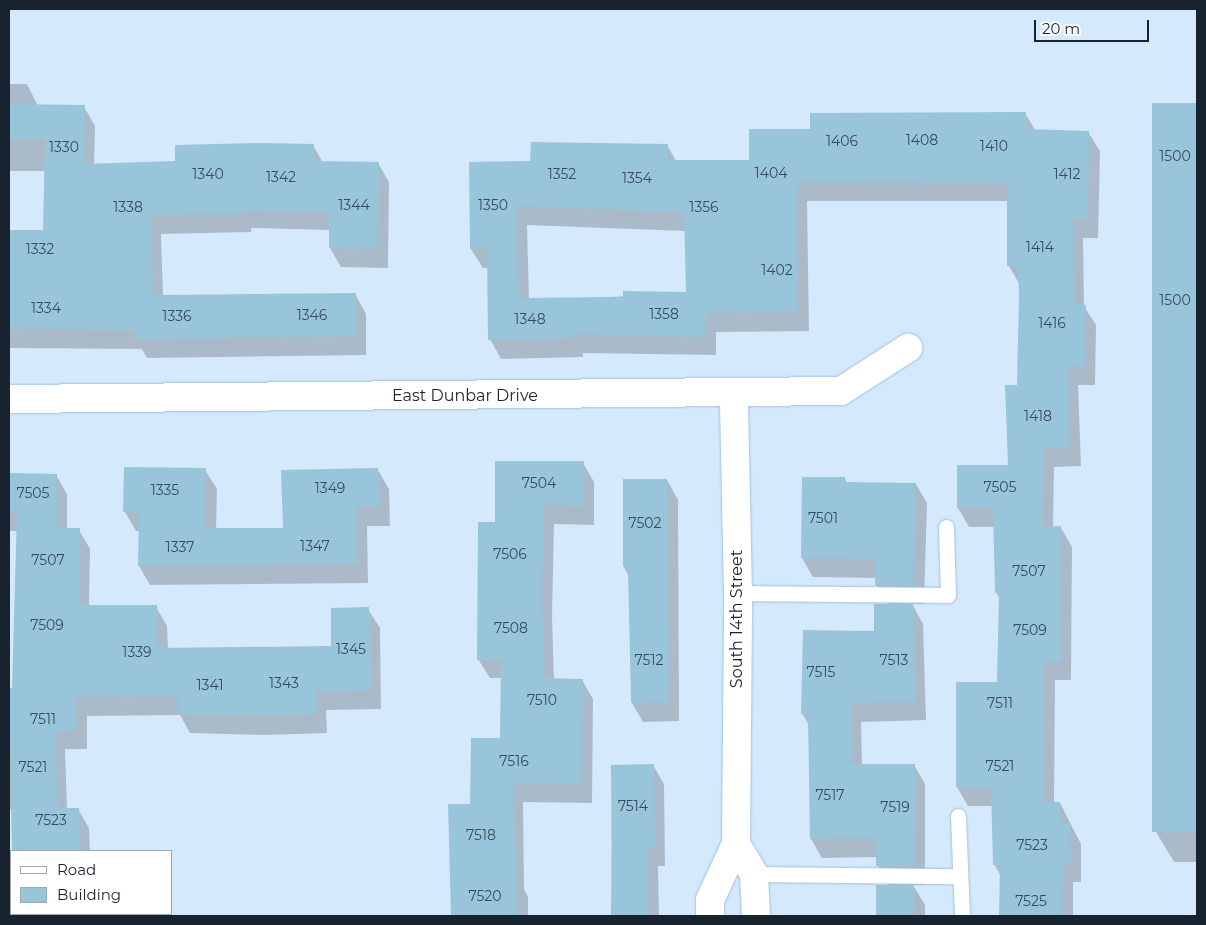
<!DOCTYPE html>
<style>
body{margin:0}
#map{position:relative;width:1206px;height:925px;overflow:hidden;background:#d5e9fc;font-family:Montserrat,sans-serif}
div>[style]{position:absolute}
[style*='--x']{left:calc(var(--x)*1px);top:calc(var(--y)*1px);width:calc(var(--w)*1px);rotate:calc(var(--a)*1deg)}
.shadow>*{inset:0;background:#0003;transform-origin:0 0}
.building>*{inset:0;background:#98c5d9;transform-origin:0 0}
.roads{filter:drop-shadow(0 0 1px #a1c1df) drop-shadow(0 0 1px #a1c1df)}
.lane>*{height:15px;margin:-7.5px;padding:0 7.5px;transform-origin:7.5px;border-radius:7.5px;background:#fff}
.street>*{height:28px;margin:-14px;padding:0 14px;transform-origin:14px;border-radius:14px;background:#fff}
span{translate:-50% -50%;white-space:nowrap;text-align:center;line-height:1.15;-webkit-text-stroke:4.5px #fff;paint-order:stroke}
.number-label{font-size:14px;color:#374c5a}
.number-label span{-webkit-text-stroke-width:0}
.street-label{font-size:16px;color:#17232f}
.frame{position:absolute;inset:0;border:10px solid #17232f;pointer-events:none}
.legend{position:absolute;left:10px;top:850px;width:162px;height:65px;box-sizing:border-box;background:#fff;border:1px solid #a2a7ac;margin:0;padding:6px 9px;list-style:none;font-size:15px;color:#17232f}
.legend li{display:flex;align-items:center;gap:10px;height:25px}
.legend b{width:25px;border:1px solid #a2a7ac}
.scale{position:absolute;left:1034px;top:20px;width:115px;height:22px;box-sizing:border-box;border:2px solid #17232f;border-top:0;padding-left:6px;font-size:15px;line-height:18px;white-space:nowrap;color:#17232f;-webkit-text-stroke:4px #fff;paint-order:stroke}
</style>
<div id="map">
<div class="shadow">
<i style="clip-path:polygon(9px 84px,27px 84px,38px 106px,84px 107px,95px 126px,94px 165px,176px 162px,313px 145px,323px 163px,378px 163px,389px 182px,388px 268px,341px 267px,330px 248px,330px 230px,251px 228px,251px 232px,161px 234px,163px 296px,355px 294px,366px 314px,366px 355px,147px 358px,142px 349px,9px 348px,9px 232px,44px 232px,45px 171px,9px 171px)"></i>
<i style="clip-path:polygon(1153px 105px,1197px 105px,1197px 862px,1174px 862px,1156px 832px)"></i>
<i style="clip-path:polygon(evenodd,1025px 113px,1035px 130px,1088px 132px,1100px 151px,1098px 238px,1083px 238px,1084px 306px,1096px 325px,1095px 385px,1078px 385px,1081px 466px,1054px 467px,1053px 528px,1061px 528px,1072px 547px,1071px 680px,1055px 680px,1054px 803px,1060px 803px,1081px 844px,1081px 882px,1073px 882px,1073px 916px,1000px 916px,1001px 876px,994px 864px,993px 806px,968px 806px,957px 787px,999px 683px,1000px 599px,996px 592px,995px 527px,969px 527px,958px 508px,1009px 467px,1019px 386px,1020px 285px,1009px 266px,1009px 201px,807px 201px,809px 331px,716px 332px,716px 355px,583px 353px,583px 357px,501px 359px,490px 339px,489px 268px,483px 268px,471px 249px,532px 162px,667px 145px,676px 161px,750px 161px,812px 131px,1025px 113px,527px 225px,685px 231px,687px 294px,529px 300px,527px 225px)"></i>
<i style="clip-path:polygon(583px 463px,594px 482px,594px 525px,554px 524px,552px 617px,554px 680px,582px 680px,593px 699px,592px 803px,523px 802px,524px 889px,528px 897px,528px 916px,453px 916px,453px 872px,471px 805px,502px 739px,502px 678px,490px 678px,478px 659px,496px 524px)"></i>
<i style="clip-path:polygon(205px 470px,217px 489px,216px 529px,284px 529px,378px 470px,389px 489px,390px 526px,367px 526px,368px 583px,150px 585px,139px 566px,140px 531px,136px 531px,125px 512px)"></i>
<i style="clip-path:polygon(9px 474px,56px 475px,67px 494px,67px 529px,79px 530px,90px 549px,89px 606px,156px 607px,167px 626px,168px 649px,332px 647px,368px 609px,380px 628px,381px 709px,326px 710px,327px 733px,265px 735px,190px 733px,180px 715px,87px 716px,87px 749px,65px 749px,67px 809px,78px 809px,89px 828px,90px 851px,13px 851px,12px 809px,9px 809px,9px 689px,13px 689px,18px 531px,9px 531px)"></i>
<i style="clip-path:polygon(845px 479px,847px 483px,916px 484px,927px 503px,924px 604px,912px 604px,923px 624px,926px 720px,861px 722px,862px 765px,914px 765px,925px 784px,925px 885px,913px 885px,925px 905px,925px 916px,878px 916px,878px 886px,889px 886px,878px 865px,878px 857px,822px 858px,811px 839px,810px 727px,802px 713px,875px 632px,888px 605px,876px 585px,876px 578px,813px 577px,802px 558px)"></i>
<i style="clip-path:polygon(667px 480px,678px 500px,679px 721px,643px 722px,632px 703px,629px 577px,624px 567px)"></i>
<i style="clip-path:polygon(653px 765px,664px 784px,665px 866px,658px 866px,659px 916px,611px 916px,613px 766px)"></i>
<i style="left:20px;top:914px;width:72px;height:2px"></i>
</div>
<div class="building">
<i style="left:1197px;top:103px;width:729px;height:45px;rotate:90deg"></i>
<i style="clip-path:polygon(9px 104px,85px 105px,84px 164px,175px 161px,175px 145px,261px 143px,314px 144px,313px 161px,379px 162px,377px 249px,329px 248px,329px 211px,241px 210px,241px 214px,151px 215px,153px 295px,356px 293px,356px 336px,135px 339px,135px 330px,9px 329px,9px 230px,43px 230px,45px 139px,9px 140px)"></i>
<i style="clip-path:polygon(evenodd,1026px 112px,1026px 129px,1089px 131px,1088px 219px,1073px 219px,1074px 304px,1086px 305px,1085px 366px,1068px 366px,1070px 447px,1043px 448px,1042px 527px,1061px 526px,1061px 661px,1044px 661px,1043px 725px,1044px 802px,1060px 802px,1061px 823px,1070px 823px,1071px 863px,1063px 864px,1062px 916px,999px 916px,1000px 865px,993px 865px,991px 787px,956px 787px,956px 682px,997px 682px,999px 593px,995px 593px,993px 508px,957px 508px,957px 465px,1008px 465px,1005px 385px,1017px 385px,1019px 295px,1018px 267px,1007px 266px,1007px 183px,797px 182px,798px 312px,706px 313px,705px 337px,572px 334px,572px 338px,488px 340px,487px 249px,470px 249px,469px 162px,530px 161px,531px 142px,668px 144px,668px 160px,749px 160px,749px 129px,810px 129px,810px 113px,1026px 112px,517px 206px,684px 212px,686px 292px,623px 291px,623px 297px,519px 298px,517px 206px)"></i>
<i style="clip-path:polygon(495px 461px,584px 461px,584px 506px,544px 505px,542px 596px,545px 678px,583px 679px,582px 784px,513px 783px,517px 916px,451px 916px,448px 804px,470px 804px,471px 738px,500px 738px,501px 660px,477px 660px,478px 522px,495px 522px)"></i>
<i style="clip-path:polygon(124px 467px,206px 468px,205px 528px,283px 528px,281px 470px,378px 468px,379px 507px,356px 507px,358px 564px,138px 566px,139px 513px,123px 512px)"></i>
<i style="clip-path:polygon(9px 473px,57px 474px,57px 528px,80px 528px,79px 605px,157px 605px,158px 648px,331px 646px,331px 608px,369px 607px,371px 690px,316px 691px,316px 714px,253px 716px,178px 714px,178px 696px,76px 697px,76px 730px,55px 731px,58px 808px,79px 808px,80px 851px,12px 851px,9px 688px,12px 688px,17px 512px,9px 512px)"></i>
<i style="clip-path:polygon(802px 477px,845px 477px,845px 482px,916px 483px,913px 585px,875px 585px,876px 559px,801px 558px)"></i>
<i style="clip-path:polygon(623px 479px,667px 479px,669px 702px,631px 703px,628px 567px,623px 567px)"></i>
<i style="clip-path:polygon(874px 604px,913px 604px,915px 702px,851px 703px,851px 764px,915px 764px,914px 866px,876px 866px,876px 838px,810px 839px,808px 714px,801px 714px,803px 630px,874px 631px)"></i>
<i style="clip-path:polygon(654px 764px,655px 847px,648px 847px,648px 916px,612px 916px,611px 765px)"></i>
<i style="left:876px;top:885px;width:38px;height:31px"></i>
</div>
<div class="roads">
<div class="lane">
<i style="--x:738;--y:593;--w:210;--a:0.5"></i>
<i style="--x:948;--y:595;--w:68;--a:-91.7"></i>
<i style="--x:958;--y:816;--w:100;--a:87.7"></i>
<i style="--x:754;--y:874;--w:206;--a:0.6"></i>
</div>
<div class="street">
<i style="--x:9;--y:399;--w:832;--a:-0.55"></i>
<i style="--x:841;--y:391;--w:80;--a:-32.7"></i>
<i style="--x:736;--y:844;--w:35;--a:59"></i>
<i style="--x:754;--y:874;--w:42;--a:87.3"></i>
<i style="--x:710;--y:916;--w:16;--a:-90"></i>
<i style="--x:710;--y:900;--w:62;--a:-65.1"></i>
<i style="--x:736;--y:844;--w:251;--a:-89.5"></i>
<i style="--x:738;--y:593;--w:199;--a:-91.2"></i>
</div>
</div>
<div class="number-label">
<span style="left:922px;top:140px">1408</span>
<span style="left:842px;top:141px">1406</span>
<span style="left:994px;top:146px">1410</span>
<span style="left:64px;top:147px">1330</span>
<span style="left:1175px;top:156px">1500</span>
<span style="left:771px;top:173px">1404</span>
<span style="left:208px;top:174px">1340</span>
<span style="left:562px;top:174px">1352</span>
<span style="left:1067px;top:174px">1412</span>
<span style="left:281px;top:177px">1342</span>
<span style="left:637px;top:178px">1354</span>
<span style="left:354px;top:205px">1344</span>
<span style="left:493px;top:205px">1350</span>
<span style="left:128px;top:207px">1338</span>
<span style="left:704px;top:207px">1356</span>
<span style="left:1040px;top:247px">1414</span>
<span style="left:40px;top:249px">1332</span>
<span style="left:777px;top:270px">1402</span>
<span style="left:1175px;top:300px">1500</span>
<span style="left:46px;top:308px">1334</span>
<span style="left:664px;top:314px">1358</span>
<span style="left:312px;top:315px">1346</span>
<span style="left:177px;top:316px">1336</span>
<span style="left:530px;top:319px">1348</span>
<span style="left:1052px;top:323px">1416</span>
<span style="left:1038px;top:416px">1418</span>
<span style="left:539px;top:483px">7504</span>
<span style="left:1000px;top:487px">7505</span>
<span style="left:330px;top:488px">1349</span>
<span style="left:165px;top:490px">1335</span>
<span style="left:33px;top:493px">7505</span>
<span style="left:823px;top:518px">7501</span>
<span style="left:645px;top:523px">7502</span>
<span style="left:315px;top:546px">1347</span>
<span style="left:180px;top:547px">1337</span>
<span style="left:510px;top:554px">7506</span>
<span style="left:48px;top:560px">7507</span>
<span style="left:1029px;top:571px">7507</span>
<span style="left:47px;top:625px">7509</span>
<span style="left:511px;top:628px">7508</span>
<span style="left:1030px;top:630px">7509</span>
<span style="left:351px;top:649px">1345</span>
<span style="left:137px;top:652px">1339</span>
<span style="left:649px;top:660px">7512</span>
<span style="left:894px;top:660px">7513</span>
<span style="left:821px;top:672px">7515</span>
<span style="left:284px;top:683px">1343</span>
<span style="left:210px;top:685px">1341</span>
<span style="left:542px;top:700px">7510</span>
<span style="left:1000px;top:703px">7511</span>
<span style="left:43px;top:719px">7511</span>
<span style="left:514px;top:761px">7516</span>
<span style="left:1000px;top:766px">7521</span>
<span style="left:33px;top:767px">7521</span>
<span style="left:830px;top:795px">7517</span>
<span style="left:633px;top:806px">7514</span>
<span style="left:895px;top:807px">7519</span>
<span style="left:51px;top:820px">7523</span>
<span style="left:481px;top:835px">7518</span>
<span style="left:1032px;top:845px">7523</span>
<span style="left:485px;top:896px">7520</span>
<span style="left:1031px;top:901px">7525</span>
</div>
<div class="street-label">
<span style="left:465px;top:396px">East Dunbar Drive</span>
<span style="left:737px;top:619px;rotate:-90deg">South 14th Street</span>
</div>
<div class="frame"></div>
<ul class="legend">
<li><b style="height:6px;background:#fff"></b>Road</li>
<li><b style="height:14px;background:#98c5d9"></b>Building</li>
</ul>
<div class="scale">20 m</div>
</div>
